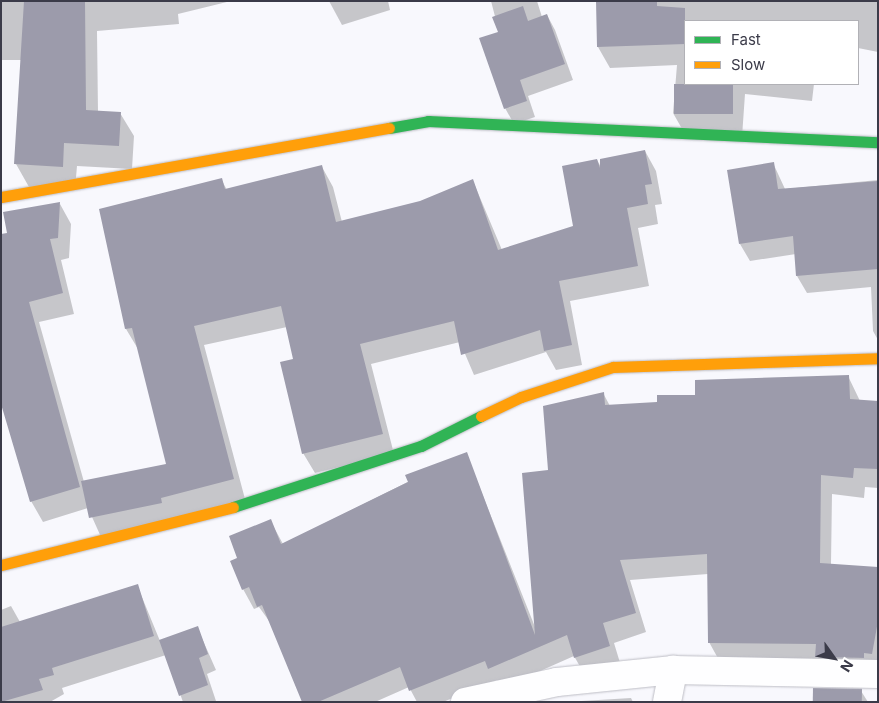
<!DOCTYPE html>
<style>
body{margin:0}
#map{position:relative;width:879px;height:703px;overflow:hidden;background:#f8f8fd;font-family:Inter,sans-serif}
div>[style]{position:absolute}
[style*='--x']{left:calc(var(--x)*1px);top:calc(var(--y)*1px);width:calc(var(--w)*1px);rotate:calc(var(--a)*1deg)}
.shadow>*{inset:0;background:#0003}
.building>*{inset:0;background:#9c9bab;transform-origin:0 0}
.roads{filter:drop-shadow(0 0 1px #bdbdc5) drop-shadow(0 0 1px #bdbdc5)}
.street>*{height:28px;margin:-14px;padding:0 14px;transform-origin:14px;border-radius:14px;background:#fefeff}
.fast>*{height:11px;margin:-5.5px;padding:0 5.5px;transform-origin:5.5px;border-radius:5.5px;background:#30b455}
.slow>*{height:11px;margin:-5.5px;padding:0 5.5px;transform-origin:5.5px;border-radius:5.5px;background:#ff9f0a}
span{translate:-50% -50%;white-space:nowrap;text-align:center;line-height:1.15;-webkit-text-stroke:5px #fff;paint-order:stroke}
.frame{position:absolute;inset:0;border:2px solid #3b3b49;pointer-events:none}
.legend{position:absolute;left:684px;top:20px;width:175px;height:65px;box-sizing:border-box;background:#fff;border:1px solid #b1b1b6;margin:0;padding:6px 9px;list-style:none;font-size:15px;color:#3b3b49}
.legend li{display:flex;align-items:center;gap:10px;height:25px}
.legend b{width:25px;border:1px solid #b1b1b6}
.north{position:absolute;left:809px;top:633px;width:50px;height:50px;-webkit-text-stroke:4px #fff;paint-order:stroke;rotate:122deg;font-size:14px;font-weight:700;line-height:20px;text-align:center;color:#3b3b49}
.north::after{content:'';display:block;margin:auto;width:18px;height:22px;background:#3b3b49;clip-path:polygon(50% 0,100% 100%,50% 72%,0 100%)}
</style>
<div id="map">
<div class="shadow">
<i style="clip-path:polygon(1px 1px,231px 1px,178px 14px,179px 24px,97px 31px,98px 112px,120px 113px,134px 136px,132px 169px,77px 166px,75px 189px,29px 187px,16px 164px,22px 60px,1px 60px)"></i>
<i style="clip-path:polygon(388px 1px,390px 10px,342px 25px,329px 1px)"></i>
<i style="clip-path:polygon(491px 1px,537px 1px,542px 17px,547px 15px,555px 30px,573px 80px,528px 96px,535px 117px,514px 124px,505px 108px,499px 32px)"></i>
<i style="clip-path:polygon(597px 1px,878px 1px,878px 52px,858px 48px,858px 21px,685px 21px,685px 84px,814px 84px,812px 101px,745px 94px,742px 137px,685px 134px,673px 113px,677px 65px,610px 68px,598px 47px)"></i>
<i style="clip-path:polygon(645px 151px,656px 171px,662px 204px,655px 205px,658px 224px,638px 228px,649px 286px,570px 301px,582px 365px,556px 370px,546px 352px,474px 375px,460px 342px,371px 364px,394px 454px,315px 473px,303px 453px,295px 359px,287px 327px,204px 345px,245px 499px,101px 537px,88px 508px,43px 522px,31px 501px,1px 273px,60px 204px,71px 224px,69px 258px,61px 260px,74px 314px,39px 322px,84px 482px,167px 465px,138px 349px,126px 329px,100px 210px,221px 179px,227px 190px,322px 167px,333px 187px,342px 222px,421px 202px,473px 181px,502px 250px,575px 227px,597px 160px,602px 169px)"></i>
<i style="clip-path:polygon(773px 163px,785px 189px,878px 180px,878px 340px,873px 331px,871px 287px,807px 293px,797px 276px,796px 254px,750px 261px,740px 244px)"></i>
<i style="clip-path:polygon(848px 376px,860px 401px,878px 402px,878px 488px,865px 487px,864px 498px,832px 494px,831px 565px,878px 569px,878px 673px,720px 662px,709px 642px,708px 574px,630px 580px,646px 632px,614px 643px,621px 666px,586px 677px,574px 656px,502px 688px,497px 680px,443px 702px,417px 702px,409px 687px,375px 702px,304px 702px,272px 625px,259px 607px,254px 609px,243px 589px,239px 558px,270px 520px,283px 544px,466px 453px,535px 627px,550px 471px,603px 393px,610px 406px,658px 403px)"></i>
<i style="clip-path:polygon(137px 585px,160px 641px,197px 627px,216px 670px,207px 674px,216px 701px,183px 702px,166px 655px,62px 688px,64px 694px,50px 702px,1px 702px,1px 610px,11px 606px,20px 622px)"></i>
<i style="clip-path:polygon(861px 691px,868px 702px,814px 702px)"></i>
<i style="clip-path:polygon(631px 698px,633px 702px,565px 702px)"></i>
</div>
<div class="building">
<i style="clip-path:polygon(24px 1px,85px 1px,86px 110px,121px 112px,119px 146px,64px 143px,63px 167px,14px 164px)"></i>
<i style="clip-path:polygon(596px 1px,657px 1px,657px 6px,685px 8px,685px 44px,597px 47px)"></i>
<i style="clip-path:polygon(523px 6px,528px 21px,547px 14px,565px 64px,520px 80px,527px 101px,504px 109px,479px 38px,498px 32px,492px 17px)"></i>
<i style="left:674px;top:84px;width:59px;height:30px"></i>
<i style="clip-path:polygon(645px 150px,652px 184px,645px 185px,648px 204px,627px 208px,638px 266px,559px 281px,572px 345px,544px 351px,540px 330px,461px 355px,454px 321px,360px 344px,383px 434px,302px 454px,280px 362px,293px 359px,281px 306px,194px 326px,234px 479px,161px 498px,162px 503px,89px 518px,81px 481px,166px 464px,132px 328px,125px 329px,99px 209px,222px 178px,225px 189px,322px 165px,336px 222px,420px 201px,473px 179px,498px 250px,573px 226px,562px 166px,597px 159px,600px 168px,600px 159px)"></i>
<i style="clip-path:polygon(774px 162px,778px 189px,878px 181px,878px 269px,796px 276px,793px 236px,739px 244px,727px 170px)"></i>
<i style="clip-path:polygon(60px 202px,58px 238px,50px 239px,63px 293px,29px 302px,80px 487px,30px 502px,1px 404px,1px 234px,7px 233px,3px 212px)"></i>
<i style="clip-path:polygon(849px 375px,850px 399px,878px 401px,878px 469px,854px 468px,853px 478px,821px 475px,820px 563px,878px 567px,878px 621px,872px 654px,864px 653px,864px 658px,815px 657px,816px 644px,708px 643px,707px 554px,620px 560px,636px 613px,603px 623px,610px 646px,574px 658px,567px 635px,488px 669px,485px 661px,409px 691px,400px 667px,318px 702px,302px 702px,262px 605px,257px 607px,249px 587px,242px 590px,230px 561px,237px 558px,229px 536px,271px 519px,281px 544px,408px 482px,405px 475px,467px 452px,535px 635px,522px 473px,548px 470px,543px 406px,604px 392px,605px 405px,657px 402px,657px 395px,695px 395px,695px 380px)"></i>
<i style="clip-path:polygon(138px 584px,154px 636px,52px 668px,54px 675px,39px 679px,43px 690px,1px 702px,1px 627px)"></i>
<i style="clip-path:polygon(198px 626px,208px 654px,199px 658px,208px 685px,179px 696px,159px 640px)"></i>
<i style="left:813px;top:688px;width:49px;height:14px;rotate:1deg"></i>
</div>
<div class="roads">
<div class="street">
<i style="--x:465;--y:702;--w:94;--a:-12.3"></i>
<i style="--x:557;--y:682;--w:117;--a:-5.9"></i>
<i style="--x:673;--y:670;--w:205;--a:1.1"></i>
<i style="--x:667;--y:702;--w:33;--a:-79"></i>
</div>
<div class="fast">
<i style="--x:389;--y:128;--w:40;--a:-10"></i>
<i style="--x:428;--y:121;--w:450;--a:2.7"></i>
<i style="--x:233;--y:507;--w:198;--a:-18"></i>
<i style="--x:421;--y:446;--w:67;--a:-26.6"></i>
</div>
<div class="slow">
<i style="--x:1;--y:197;--w:394;--a:-10.1"></i>
<i style="--x:481;--y:416;--w:44;--a:-25.4"></i>
<i style="--x:521;--y:397;--w:97;--a:-18.1"></i>
<i style="--x:613;--y:367;--w:265;--a:-1.9"></i>
<i style="--x:1;--y:565;--w:239;--a:-14"></i>
</div>
</div>
<div class="frame"></div>
<ul class="legend">
<li><b style="height:6px;background:#30b455"></b>Fast</li>
<li><b style="height:6px;background:#ff9f0a"></b>Slow</li>
</ul>
<div class="north">N</div>
</div>
